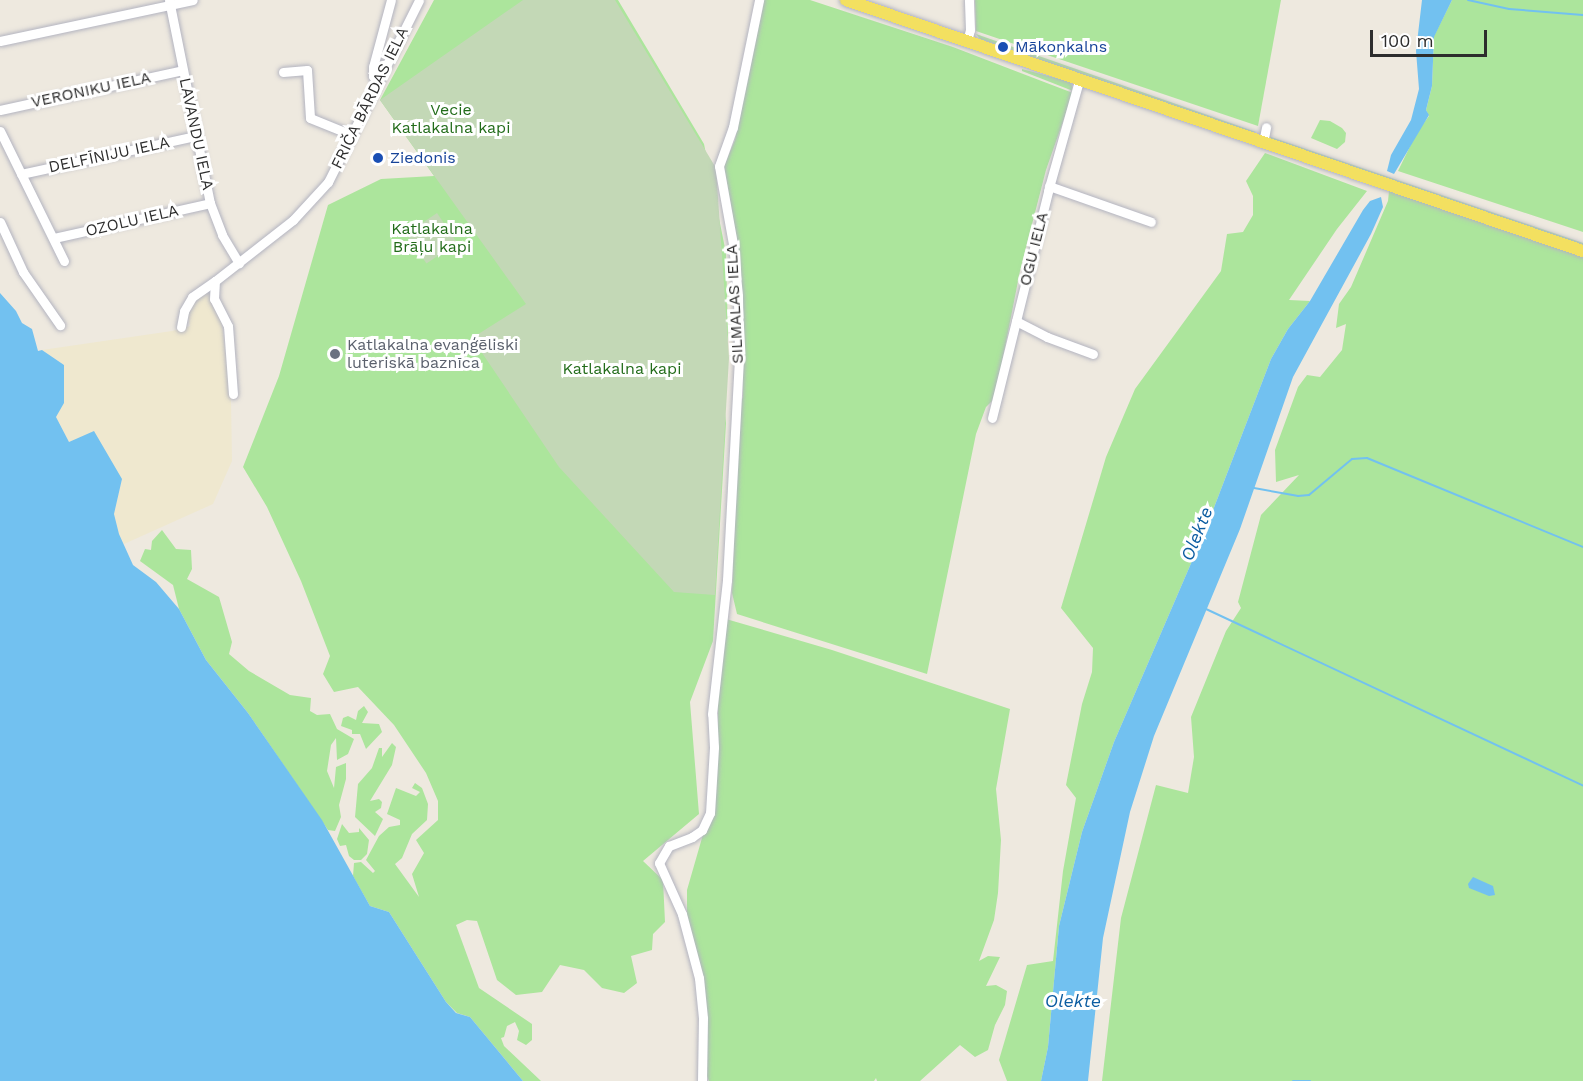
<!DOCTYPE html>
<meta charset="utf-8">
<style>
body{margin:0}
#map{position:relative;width:1583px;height:1081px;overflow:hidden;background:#eee9df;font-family:"Work Sans",sans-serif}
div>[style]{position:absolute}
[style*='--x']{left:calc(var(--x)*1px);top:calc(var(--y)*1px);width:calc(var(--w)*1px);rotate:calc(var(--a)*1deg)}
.education>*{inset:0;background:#efe8cf}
.green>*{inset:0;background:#ace59c}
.cemetery>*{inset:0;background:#c3d8b6;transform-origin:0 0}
.water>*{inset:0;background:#72c1f0}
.stream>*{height:2px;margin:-1px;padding:0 1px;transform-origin:1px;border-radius:1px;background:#72c1f0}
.roads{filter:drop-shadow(0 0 2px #b3b4c0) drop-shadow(0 0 2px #b3b4c0)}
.minor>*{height:9px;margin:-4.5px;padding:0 4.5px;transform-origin:4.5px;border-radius:4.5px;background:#fff}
.major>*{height:12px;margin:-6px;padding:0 6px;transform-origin:6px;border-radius:6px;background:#f3e060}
.dots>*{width:16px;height:16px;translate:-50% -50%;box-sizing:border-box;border:3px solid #fff;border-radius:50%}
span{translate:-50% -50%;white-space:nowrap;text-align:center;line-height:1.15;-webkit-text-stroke:6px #fff;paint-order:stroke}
.transit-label{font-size:16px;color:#164399}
.left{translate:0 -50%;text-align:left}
.street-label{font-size:16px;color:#2d2d2d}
.park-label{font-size:16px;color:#226c1a}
.worship-label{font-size:16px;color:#5b616d}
.water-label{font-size:18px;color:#0c5da1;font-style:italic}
.scale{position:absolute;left:1370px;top:30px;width:117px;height:27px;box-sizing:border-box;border:3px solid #2d2d2d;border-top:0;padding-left:8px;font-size:18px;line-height:21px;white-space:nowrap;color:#2d2d2d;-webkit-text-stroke:4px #fff;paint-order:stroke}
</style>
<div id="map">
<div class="education">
<i style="clip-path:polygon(209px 292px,222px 324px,231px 400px,232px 461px,213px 504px,124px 544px,119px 534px,114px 514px,122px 479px,69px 442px,56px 417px,64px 365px,42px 350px,172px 331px,190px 326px,187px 313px,199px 297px)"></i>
</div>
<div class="green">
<i style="clip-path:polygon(434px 0,618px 0,704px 144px,726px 253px,728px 335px,722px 384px,726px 423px,713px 641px,690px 702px,699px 814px,643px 861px,663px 880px,665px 922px,653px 934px,652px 950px,631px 956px,637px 983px,624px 993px,602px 988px,584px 970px,560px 965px,542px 992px,516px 995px,497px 980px,477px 921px,467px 920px,456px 925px,479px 988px,532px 1024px,532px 1040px,526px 1045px,517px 1040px,519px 1031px,515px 1022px,507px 1026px,504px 1037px,501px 1038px,504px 1046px,541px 1081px,523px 1081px,470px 1017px,457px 1013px,446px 1002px,389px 912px,370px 906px,353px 876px,354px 863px,361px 862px,373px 873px,375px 871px,366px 860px,379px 836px,389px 827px,400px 825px,400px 820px,387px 814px,396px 788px,416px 796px,420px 792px,412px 788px,415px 783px,422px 788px,428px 804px,427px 820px,412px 834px,402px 858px,395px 864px,419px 897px,412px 874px,424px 853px,416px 840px,438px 820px,438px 801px,426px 773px,394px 725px,358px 687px,334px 692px,323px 674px,330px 656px,301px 581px,267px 507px,243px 467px,279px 376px,328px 205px,381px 179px,434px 176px,380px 100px)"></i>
<i style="clip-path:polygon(763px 0,810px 0,953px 47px,1073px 93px,1046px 170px,1020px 271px,995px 398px,986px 407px,976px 434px,927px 674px,737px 614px,732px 593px,739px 406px,743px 397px,742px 344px,736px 236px,724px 166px,735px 140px)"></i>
<i style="clip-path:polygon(975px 0,1281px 0,1258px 126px,976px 31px)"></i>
<i style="clip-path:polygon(1452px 0,1583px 0,1583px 232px,1398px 171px,1417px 132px,1429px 116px,1426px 110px,1432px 86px,1434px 36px)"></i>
<i style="clip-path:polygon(976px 34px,1256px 132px,1250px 133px,980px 39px)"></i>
<i style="clip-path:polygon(1022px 69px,1071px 82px,1073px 91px,1022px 71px)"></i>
<i style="clip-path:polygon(1320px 120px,1330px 121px,1342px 128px,1346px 133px,1345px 142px,1337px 149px,1311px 138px)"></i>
<i style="clip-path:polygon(1268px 136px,1583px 243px,1583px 246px,1270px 139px)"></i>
<i style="clip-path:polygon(1265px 153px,1367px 191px,1337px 229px,1289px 300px,1310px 301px,1288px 329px,1271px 359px,1205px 531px,1114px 742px,1082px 832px,1059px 926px,1048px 1047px,1041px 1081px,1007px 1081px,999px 1060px,1027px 965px,1053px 961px,1063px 871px,1076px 798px,1066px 785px,1082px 704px,1092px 672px,1093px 648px,1061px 608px,1106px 457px,1135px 389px,1221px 271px,1227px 234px,1243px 232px,1253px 215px,1253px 196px,1246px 181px)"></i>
<i style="clip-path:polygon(1389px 191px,1583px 256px,1583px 1081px,1102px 1081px,1121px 918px,1156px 785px,1188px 793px,1194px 757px,1191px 717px,1226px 631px,1241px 608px,1238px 602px,1261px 515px,1299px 475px,1276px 482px,1275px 450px,1298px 387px,1307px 375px,1320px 377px,1342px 350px,1346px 324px,1336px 328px,1339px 304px,1351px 287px,1388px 201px)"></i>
<i style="clip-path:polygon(162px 530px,176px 549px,191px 550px,192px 569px,187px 579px,219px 597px,232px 642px,229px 654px,249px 671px,290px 695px,311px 698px,310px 711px,317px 715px,330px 714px,337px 729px,354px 739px,348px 754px,337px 760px,336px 738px,331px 745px,327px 771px,334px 788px,336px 767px,346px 763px,346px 779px,339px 805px,341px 817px,335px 831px,328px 830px,248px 713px,206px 660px,179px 609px,173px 585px,140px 561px,145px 549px,151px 550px,152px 541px)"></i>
<i style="clip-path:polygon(726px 619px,832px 650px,1010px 709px,996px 789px,1001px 840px,998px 893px,994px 920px,979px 961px,988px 956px,1000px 957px,986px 986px,996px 985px,1007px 991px,1005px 1005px,995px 1025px,988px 1050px,975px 1057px,960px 1045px,920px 1081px,877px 1081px,876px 1078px,874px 1081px,709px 1081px,707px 1076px,704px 979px,687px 927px,687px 890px,704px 831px,712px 814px,718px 734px,718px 687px)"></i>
<i style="clip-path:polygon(364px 706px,368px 712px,362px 723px,379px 724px,382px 732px,366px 749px,360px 734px,352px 734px,352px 730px,341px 726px,343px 718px,348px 716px,356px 720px,358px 711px)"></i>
<i style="clip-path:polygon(392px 743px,396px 747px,392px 765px,370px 801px,379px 799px,382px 802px,381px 808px,375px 812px,383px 819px,375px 836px,355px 817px,358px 784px,372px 768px,379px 748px,382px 748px,382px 757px)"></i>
<i style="clip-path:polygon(342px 824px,349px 833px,359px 832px,359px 828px,369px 840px,367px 854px,361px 860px,354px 860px,349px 856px,346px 845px,340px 846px,337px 839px)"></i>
</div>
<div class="cemetery">
<i style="clip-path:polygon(523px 0,615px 0,716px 168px,729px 358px,715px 595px,674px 592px,559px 467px,472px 338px,526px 304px,380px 100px)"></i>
<i style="left:437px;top:213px;width:36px;height:37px;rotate:56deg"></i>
</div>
<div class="water">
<i style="clip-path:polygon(1422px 0,1452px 0,1434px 37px,1432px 86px,1426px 110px,1429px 115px,1394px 174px,1387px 171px,1391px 155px,1411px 120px,1419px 89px,1416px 51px)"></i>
<i style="clip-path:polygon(1381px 197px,1383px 207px,1371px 234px,1293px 377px,1240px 529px,1154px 736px,1130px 812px,1103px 938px,1088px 1081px,1041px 1081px,1048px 1047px,1059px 926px,1082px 832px,1114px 742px,1205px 531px,1271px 359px,1288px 329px,1310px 301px,1363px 210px,1370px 201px)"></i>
<i style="clip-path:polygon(0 293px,16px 311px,22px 323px,32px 329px,38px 351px,42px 350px,64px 365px,64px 403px,56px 417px,69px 442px,94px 431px,122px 479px,114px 514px,119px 534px,133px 565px,156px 582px,179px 609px,206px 660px,248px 713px,322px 820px,370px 906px,389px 912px,446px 1002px,456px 1013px,470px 1017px,523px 1081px,0 1081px)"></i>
<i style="clip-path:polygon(1473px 877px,1493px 886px,1495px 895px,1489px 896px,1469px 888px,1468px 884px)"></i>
</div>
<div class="stream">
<i style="--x:1468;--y:0;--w:42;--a:12.4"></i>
<i style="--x:1509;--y:9;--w:74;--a:4.6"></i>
<i style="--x:1254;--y:488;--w:45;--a:10.3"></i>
<i style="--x:1298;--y:496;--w:11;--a:-5"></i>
<i style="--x:1309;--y:495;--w:56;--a:-39.9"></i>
<i style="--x:1352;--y:459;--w:15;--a:-4"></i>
<i style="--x:1367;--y:458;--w:234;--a:22.4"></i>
<i style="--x:1206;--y:609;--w:416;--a:25.1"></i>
<i style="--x:1293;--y:1081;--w:17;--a:0"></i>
</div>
<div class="roads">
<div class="minor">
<i style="--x:169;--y:0;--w:207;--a:78.6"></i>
<i style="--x:210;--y:203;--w:34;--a:69"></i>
<i style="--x:222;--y:235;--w:33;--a:59"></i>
<i style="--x:0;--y:41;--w:197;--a:-12"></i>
<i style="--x:967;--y:41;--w:11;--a:-75"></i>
<i style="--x:970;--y:30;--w:30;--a:-92"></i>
<i style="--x:283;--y:72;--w:24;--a:-5"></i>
<i style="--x:307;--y:70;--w:48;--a:86.4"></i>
<i style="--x:310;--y:118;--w:45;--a:22"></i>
<i style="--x:378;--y:82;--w:8;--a:-130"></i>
<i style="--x:373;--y:76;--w:9;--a:-90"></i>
<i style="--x:373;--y:67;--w:69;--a:-75"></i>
<i style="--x:0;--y:110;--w:187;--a:-12.3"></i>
<i style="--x:0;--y:131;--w:145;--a:63.8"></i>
<i style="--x:1263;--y:143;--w:16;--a:-79"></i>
<i style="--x:21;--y:174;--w:179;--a:-12.3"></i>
<i style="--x:1049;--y:186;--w:108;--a:19.4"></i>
<i style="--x:0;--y:222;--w:55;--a:65.3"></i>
<i style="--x:23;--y:272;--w:65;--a:55.1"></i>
<i style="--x:54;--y:238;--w:160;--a:-12.6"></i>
<i style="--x:1016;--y:321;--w:35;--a:27"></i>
<i style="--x:1047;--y:337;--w:49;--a:20.3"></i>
<i style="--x:181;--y:327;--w:16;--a:-79"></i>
<i style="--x:184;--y:311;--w:16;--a:-60"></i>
<i style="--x:192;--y:297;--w:28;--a:-35"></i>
<i style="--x:233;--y:394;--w:68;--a:-94.2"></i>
<i style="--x:228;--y:326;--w:30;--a:-117"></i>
<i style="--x:214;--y:299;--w:18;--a:-87"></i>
<i style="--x:215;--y:281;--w:99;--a:-38"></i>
<i style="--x:293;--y:220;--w:52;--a:-47.4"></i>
<i style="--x:328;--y:182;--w:203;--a:-63.4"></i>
<i style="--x:992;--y:418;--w:234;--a:-76.1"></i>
<i style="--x:1048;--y:191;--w:114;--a:-74.3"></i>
<i style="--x:702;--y:1081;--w:63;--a:-89.1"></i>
<i style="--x:703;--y:1018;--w:40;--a:-95.7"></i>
<i style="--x:699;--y:978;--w:66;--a:-104.9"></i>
<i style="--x:682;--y:914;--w:56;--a:-114.3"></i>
<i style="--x:659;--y:863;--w:20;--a:-60"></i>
<i style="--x:669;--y:846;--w:25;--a:-21"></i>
<i style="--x:692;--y:837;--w:12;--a:-35"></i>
<i style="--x:702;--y:830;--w:19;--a:-65"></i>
<i style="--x:710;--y:813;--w:66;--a:-86.5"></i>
<i style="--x:714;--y:747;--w:33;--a:-93"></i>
<i style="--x:712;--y:714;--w:135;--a:-83.6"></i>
<i style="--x:727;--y:580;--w:225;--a:-86.9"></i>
<i style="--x:739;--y:355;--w:59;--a:-91"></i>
<i style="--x:738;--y:296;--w:52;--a:-95.5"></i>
<i style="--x:733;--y:244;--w:79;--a:-100.2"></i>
<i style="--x:719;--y:166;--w:41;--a:-70.3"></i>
<i style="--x:733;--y:127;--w:130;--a:-78.4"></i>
</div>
<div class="major">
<i style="--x:846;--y:0;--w:779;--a:18.81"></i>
</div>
</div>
<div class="dots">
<i style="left:1003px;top:47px;background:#1a4fb4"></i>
<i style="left:378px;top:158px;background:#1a4fb4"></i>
<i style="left:335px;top:354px;background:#6b7280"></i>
</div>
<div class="transit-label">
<span class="left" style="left:1015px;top:47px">Mākoņkalns</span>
<span class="left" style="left:390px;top:158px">Ziedonis</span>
</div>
<div class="street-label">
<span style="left:91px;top:90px;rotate:-12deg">VERONIKU IELA</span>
<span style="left:370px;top:98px;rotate:-64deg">FRIČA BĀRDAS IELA</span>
<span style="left:196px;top:134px;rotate:78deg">LAVANDU IELA</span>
<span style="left:109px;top:155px;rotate:-12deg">DELFĪNIJU IELA</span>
<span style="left:132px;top:221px;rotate:-13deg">OZOLU IELA</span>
<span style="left:1034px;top:249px;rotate:-76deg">OGU IELA</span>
<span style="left:735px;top:304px;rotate:-93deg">SILMALAS IELA</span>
</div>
<div class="park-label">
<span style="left:451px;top:119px">Vecie<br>Katlakalna kapi</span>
<span style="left:432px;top:238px">Katlakalna<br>Brāļu kapi</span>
<span style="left:622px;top:369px">Katlakalna kapi</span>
</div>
<div class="worship-label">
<span class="left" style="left:347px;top:354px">Katlakalna evaņģēliski<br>luteriskā baznīca</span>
</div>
<div class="water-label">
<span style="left:1197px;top:534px;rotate:-68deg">Olekte</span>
<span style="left:1073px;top:1001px">Olekte</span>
</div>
<div class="scale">100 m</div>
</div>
